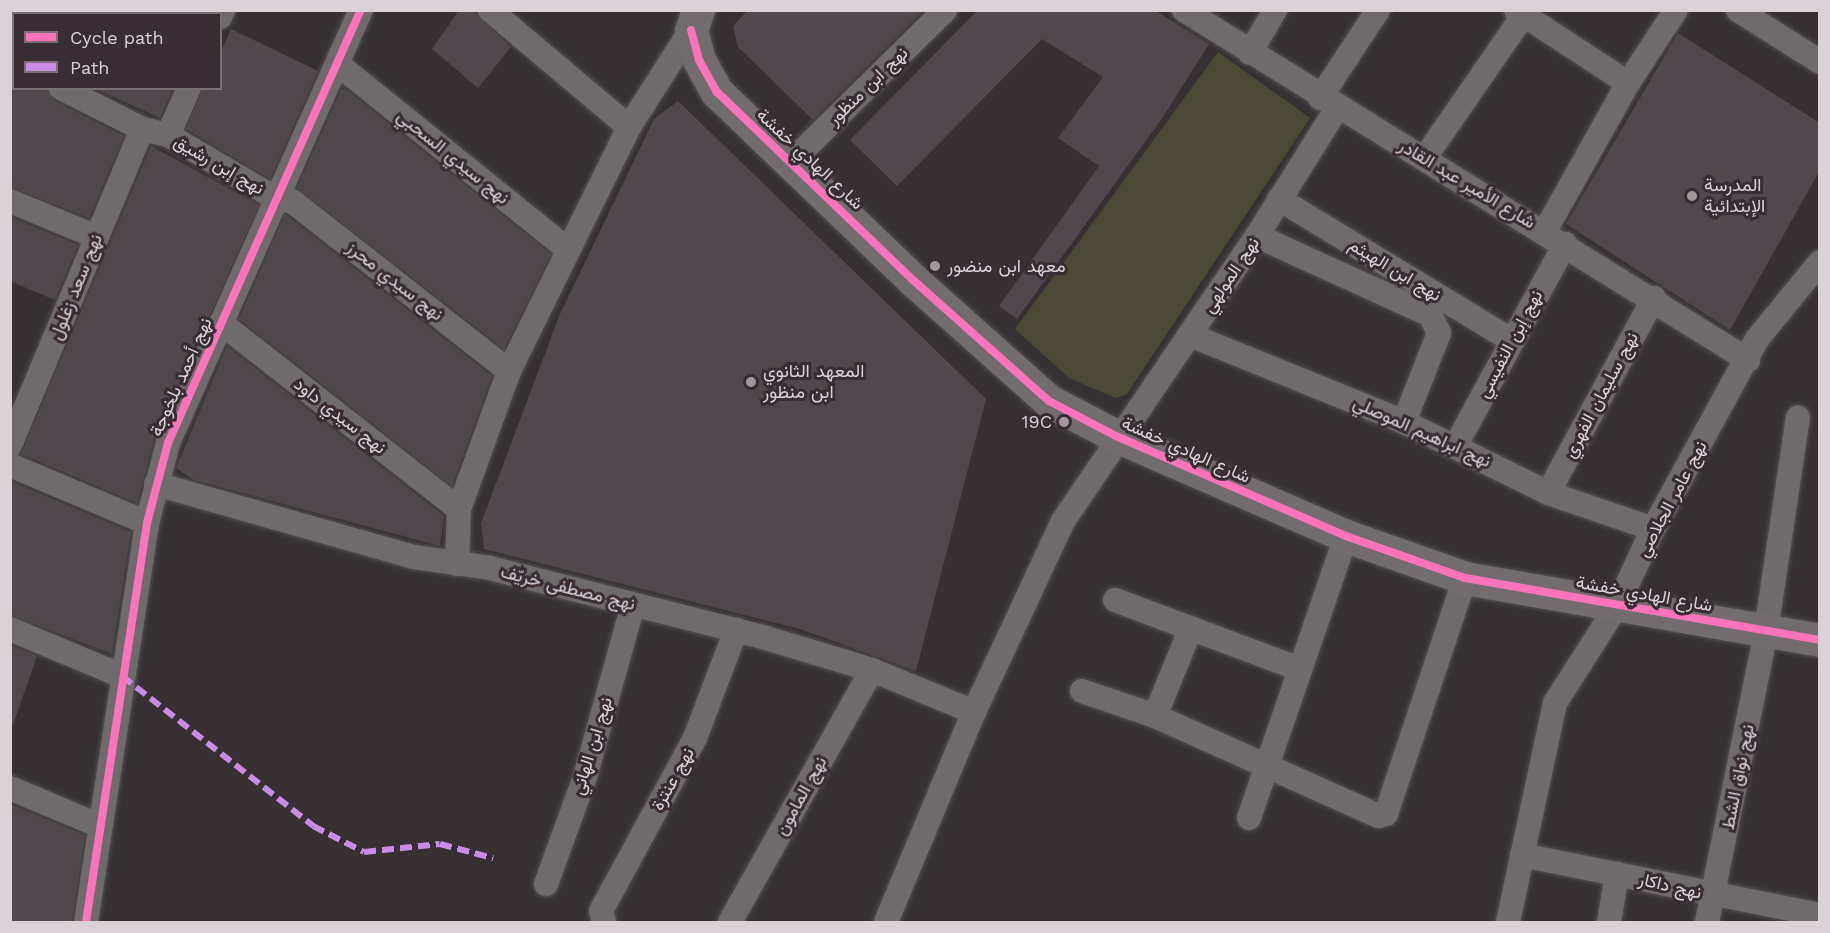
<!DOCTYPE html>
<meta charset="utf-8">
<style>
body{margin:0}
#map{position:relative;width:1830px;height:933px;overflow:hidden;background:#363033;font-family:"Work Sans",Vazirmatn,sans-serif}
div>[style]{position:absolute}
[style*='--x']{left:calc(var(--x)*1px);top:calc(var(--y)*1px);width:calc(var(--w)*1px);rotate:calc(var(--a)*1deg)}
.green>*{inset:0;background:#4b4936}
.building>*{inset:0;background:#50484c}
.roads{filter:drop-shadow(0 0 2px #534e51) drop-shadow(0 0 2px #534e51)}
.street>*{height:24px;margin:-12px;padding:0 12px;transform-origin:12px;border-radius:12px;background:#6f6b6d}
.secondary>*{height:33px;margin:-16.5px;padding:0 16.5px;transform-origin:16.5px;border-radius:16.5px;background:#726c6f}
.quiet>*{height:6px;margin-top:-3px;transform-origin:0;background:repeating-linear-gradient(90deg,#ca8be6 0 12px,transparent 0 18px)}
.cycleway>*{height:8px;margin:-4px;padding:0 4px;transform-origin:4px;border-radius:4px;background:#fb73b8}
.dots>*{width:16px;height:16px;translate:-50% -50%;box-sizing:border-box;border:3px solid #392d34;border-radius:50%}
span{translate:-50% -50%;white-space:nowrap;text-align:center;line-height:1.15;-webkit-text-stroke:6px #392d34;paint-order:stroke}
.street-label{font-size:18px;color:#dad2d7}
.poi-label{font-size:18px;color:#dad2d7}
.left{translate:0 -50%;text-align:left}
.right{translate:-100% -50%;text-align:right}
.frame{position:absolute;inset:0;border:12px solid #dad2d7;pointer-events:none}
.legend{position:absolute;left:12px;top:12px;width:210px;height:78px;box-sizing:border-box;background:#392d34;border:2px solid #796f75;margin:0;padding:8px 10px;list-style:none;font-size:18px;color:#dad2d7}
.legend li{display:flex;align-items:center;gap:12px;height:30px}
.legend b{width:30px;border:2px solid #796f75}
</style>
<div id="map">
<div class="green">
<i style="clip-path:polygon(1218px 52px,1310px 118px,1127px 394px,1116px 398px,1069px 378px,1015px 329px)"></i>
</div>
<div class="building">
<i style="clip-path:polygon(459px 10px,472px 10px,511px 47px,478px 88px,432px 49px)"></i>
<i style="clip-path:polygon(748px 10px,924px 10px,813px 120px,738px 47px,733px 26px)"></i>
<i style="clip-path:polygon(978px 10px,1154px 10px,1209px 44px,1163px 117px,1017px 319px,999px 306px,1099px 166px,1058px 138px,1103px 77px,1042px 39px,897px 186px,850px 140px)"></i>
<i style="clip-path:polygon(231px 29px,318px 71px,270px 179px,186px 129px,203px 88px,220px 88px,220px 53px)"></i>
<i style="clip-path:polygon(1678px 33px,1820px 123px,1820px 170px,1730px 330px,1566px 224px)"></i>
<i style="clip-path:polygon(10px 88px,47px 88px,55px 101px,124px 136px,89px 218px,10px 187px)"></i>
<i style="clip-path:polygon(94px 88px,173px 88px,160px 118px)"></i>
<i style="clip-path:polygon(346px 89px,551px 254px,504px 349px,297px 188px,341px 90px)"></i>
<i style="clip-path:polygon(678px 101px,986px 399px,916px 671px,800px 629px,484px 549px,481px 523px,560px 314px,654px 119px)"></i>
<i style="clip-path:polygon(151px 146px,259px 205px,155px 437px,137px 503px,21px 454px)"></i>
<i style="clip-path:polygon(285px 214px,492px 376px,452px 486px,239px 319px)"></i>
<i style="clip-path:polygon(10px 217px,78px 245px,55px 300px,10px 281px)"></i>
<i style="clip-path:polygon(227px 346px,444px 516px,440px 546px,194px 480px,176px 468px)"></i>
<i style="clip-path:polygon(10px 481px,131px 532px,112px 654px,10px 615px)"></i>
<i style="clip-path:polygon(10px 645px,37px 656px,13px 725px,10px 725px)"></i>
<i style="clip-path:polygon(10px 804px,85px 835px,72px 922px,10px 922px)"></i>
</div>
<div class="roads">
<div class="street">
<i style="--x:490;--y:10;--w:182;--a:40.1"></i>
<i style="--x:1184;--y:10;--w:664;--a:31.82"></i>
<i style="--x:1516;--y:10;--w:134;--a:33.1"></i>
<i style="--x:1738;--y:10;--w:97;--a:32.4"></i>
<i style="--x:220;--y:17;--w:8;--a:-67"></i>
<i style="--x:1250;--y:53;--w:50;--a:-59.8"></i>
<i style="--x:10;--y:63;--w:4;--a:14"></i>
<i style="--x:339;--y:65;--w:294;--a:38.9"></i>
<i style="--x:61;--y:88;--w:91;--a:26.8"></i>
<i style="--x:142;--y:129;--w:27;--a:13"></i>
<i style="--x:168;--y:135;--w:126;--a:30.4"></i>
<i style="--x:277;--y:199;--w:15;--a:8"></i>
<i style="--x:292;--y:201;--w:276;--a:38.1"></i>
<i style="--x:1320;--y:98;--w:105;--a:-56.6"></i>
<i style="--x:168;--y:135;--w:51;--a:-65.9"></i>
<i style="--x:1426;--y:156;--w:170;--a:-55.3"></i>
<i style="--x:792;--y:161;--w:215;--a:-44.6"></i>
<i style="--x:1279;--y:199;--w:271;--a:31.3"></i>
<i style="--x:10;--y:201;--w:94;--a:22.5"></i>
<i style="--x:1545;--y:231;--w:170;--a:-60.7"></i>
<i style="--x:1628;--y:83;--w:87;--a:-56.7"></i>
<i style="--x:1257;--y:236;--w:190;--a:24.5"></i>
<i style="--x:1430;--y:315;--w:20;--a:63"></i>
<i style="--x:1439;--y:333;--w:96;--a:111.5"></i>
<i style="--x:221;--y:323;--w:302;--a:38"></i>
<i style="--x:1190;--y:335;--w:231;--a:22.1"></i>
<i style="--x:1404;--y:422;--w:161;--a:26.2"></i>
<i style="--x:1548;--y:493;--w:111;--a:18.9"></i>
<i style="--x:10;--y:445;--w:342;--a:-67.3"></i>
<i style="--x:1456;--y:445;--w:229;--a:-61.5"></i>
<i style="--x:10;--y:465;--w:149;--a:22.9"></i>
<i style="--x:156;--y:484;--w:268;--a:15.8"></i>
<i style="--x:414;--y:557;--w:77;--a:8.2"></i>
<i style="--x:490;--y:568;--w:285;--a:14.2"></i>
<i style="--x:766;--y:638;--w:111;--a:16.8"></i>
<i style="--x:872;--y:670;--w:110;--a:22.4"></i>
<i style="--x:1548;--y:493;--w:222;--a:-61.5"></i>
<i style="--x:457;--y:564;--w:55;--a:-87.9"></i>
<i style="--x:459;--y:509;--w:147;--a:-70.1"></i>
<i style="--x:509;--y:371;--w:272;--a:-63.8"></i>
<i style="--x:629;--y:127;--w:115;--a:-57.4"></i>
<i style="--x:1115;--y:600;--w:197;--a:20.5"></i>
<i style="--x:10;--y:629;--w:121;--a:22.8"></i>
<i style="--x:1082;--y:691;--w:77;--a:18.9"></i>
<i style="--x:1155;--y:716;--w:245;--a:24.1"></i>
<i style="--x:1379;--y:816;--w:7;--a:-16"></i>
<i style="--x:1386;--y:814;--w:249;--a:-71.5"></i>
<i style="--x:1155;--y:716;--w:95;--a:-67.8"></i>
<i style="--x:10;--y:788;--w:98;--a:22.9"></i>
<i style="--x:1249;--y:818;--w:298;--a:-71"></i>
<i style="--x:1522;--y:855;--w:304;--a:11.4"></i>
<i style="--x:546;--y:884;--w:114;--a:-70"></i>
<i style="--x:585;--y:777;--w:179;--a:-74.4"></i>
<i style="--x:86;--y:922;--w:404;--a:-81.3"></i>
<i style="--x:147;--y:523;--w:83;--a:-75.3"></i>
<i style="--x:168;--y:443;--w:474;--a:-66"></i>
<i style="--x:604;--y:922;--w:11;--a:-105"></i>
<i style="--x:601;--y:911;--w:197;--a:-61.5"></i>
<i style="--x:695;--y:738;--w:116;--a:-69.2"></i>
<i style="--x:730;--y:922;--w:289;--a:-60.6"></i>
<i style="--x:886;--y:922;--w:228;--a:-67.3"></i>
<i style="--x:974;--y:712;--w:211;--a:-65"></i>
<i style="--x:1063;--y:521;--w:345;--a:-55.8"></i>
<i style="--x:1257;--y:236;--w:151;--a:-58"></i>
<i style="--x:1508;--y:922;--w:224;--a:-77.9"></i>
<i style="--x:1555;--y:703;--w:117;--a:-57.5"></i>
<i style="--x:1618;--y:604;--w:83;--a:-65"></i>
<i style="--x:1653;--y:529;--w:217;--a:-61.3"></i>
<i style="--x:1757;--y:339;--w:99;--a:-50.7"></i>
<i style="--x:1609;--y:922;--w:49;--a:-80.5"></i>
<i style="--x:1707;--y:922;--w:297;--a:-78.5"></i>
<i style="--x:1766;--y:631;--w:216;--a:-81.5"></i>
</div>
<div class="secondary">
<i style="--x:698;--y:10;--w:21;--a:109"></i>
<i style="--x:691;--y:30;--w:31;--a:75"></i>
<i style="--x:699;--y:60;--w:37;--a:61"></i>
<i style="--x:717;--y:92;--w:272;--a:43.8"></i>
<i style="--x:913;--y:280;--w:182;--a:41.7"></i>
<i style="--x:1049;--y:401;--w:76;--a:27.6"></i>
<i style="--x:1116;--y:436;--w:251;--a:23.5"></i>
<i style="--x:1346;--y:536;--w:126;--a:19.4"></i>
<i style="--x:1465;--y:578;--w:360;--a:9.9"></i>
</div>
</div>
<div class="quiet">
<i style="--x:122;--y:676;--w:243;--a:38.1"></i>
<i style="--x:313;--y:826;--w:57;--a:27"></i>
<i style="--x:364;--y:852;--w:76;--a:-6"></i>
<i style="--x:440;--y:844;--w:55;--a:14.8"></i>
</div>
<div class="cycleway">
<i style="--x:691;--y:30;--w:31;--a:75"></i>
<i style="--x:699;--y:60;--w:37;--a:61"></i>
<i style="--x:717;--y:92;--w:272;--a:43.8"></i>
<i style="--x:913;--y:280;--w:182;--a:41.7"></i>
<i style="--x:1049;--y:401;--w:76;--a:27.6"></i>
<i style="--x:1116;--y:436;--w:251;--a:23.5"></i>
<i style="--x:1346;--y:536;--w:126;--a:19.4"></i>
<i style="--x:1465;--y:578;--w:360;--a:9.9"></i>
<i style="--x:86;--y:922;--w:404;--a:-81.3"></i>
<i style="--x:147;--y:523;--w:83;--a:-75.3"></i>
<i style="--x:168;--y:443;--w:474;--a:-66"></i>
</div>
<div class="dots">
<i style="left:1692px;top:196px;background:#a1999e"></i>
<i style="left:935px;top:266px;background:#a1999e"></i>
<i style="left:751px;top:382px;background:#a1999e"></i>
<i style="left:1064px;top:422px;background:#a1999e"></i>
</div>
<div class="street-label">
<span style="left:868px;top:86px;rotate:-44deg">نهج ابن منظور</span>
<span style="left:453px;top:157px;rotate:39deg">نهج سيدي السحبي</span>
<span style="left:810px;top:159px;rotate:43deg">شارع الهادي خفشة</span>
<span style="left:219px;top:165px;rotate:30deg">نهج إبن رشيق</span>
<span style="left:1467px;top:184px;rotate:31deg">شارع الأمير عبد القادر</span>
<span style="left:1395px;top:270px;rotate:31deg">نهج ابن الهيثم</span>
<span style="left:1231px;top:275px;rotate:-56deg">نهج المولهي</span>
<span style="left:395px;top:281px;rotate:38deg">نهج سيدي محرز</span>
<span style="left:76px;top:287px;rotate:-68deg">نهج سعد زغلول</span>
<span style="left:1510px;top:344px;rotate:-62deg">نهج إبن النفيسي</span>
<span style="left:181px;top:377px;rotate:-66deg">نهج أحمد بلخوجة</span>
<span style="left:1601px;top:395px;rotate:-62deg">نهج سليمان الفهري</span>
<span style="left:340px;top:416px;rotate:38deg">نهج سيدي داود</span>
<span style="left:1422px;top:432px;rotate:24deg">نهج ابراهيم الموصلي</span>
<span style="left:1186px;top:450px;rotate:24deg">شارع الهادي خفشة</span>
<span style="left:1672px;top:499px;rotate:-62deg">نهج عامر الجلاصي</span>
<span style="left:568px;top:588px;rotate:14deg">نهج مصطفى خريّف</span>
<span style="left:1644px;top:594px;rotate:10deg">شارع الهادي خفشة</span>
<span style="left:592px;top:746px;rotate:-73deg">نهج ابن الهاني</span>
<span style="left:1738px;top:777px;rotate:-79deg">نهج نواق الشط</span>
<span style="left:673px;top:779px;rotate:-61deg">نهج عنترة</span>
<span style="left:801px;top:796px;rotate:-61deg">نهج المامون</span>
<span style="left:1670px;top:886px;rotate:13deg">نهج داكار</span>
</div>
<div class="poi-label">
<span class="left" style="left:1704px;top:196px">المدرسة<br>الإبتدائية</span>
<span class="left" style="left:947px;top:266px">معهد ابن منضور</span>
<span class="left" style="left:763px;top:382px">المعهد الثانوي<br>ابن منظور</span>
<span class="right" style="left:1052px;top:422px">19C</span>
</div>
<div class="frame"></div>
<ul class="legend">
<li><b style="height:8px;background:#fb73b8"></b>Cycle path</li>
<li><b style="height:8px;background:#ca8be6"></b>Path</li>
</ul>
</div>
